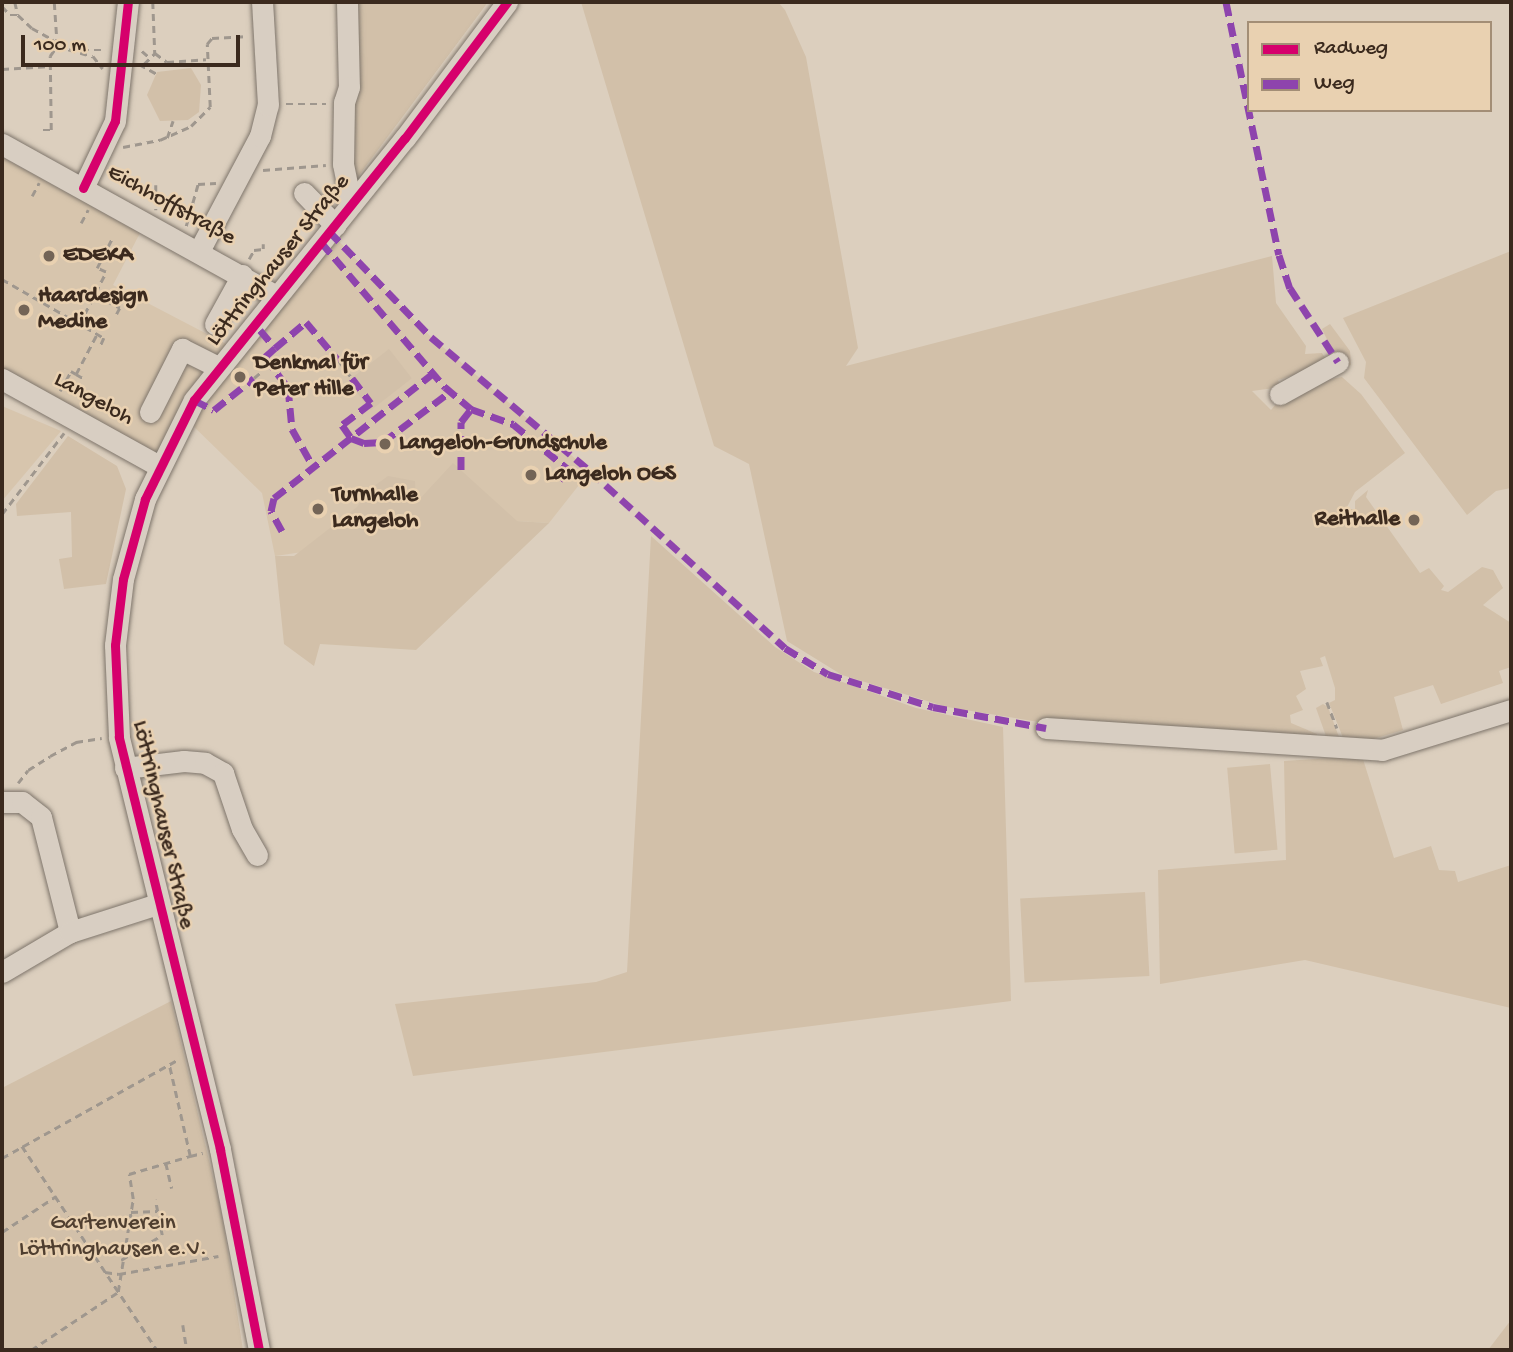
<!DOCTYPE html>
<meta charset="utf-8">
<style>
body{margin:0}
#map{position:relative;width:1513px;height:1352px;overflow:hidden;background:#dccfbe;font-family:"Gochi Hand",sans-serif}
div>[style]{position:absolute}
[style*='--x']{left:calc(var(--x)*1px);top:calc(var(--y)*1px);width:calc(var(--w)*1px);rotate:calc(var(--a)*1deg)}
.built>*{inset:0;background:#d7c5ad}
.green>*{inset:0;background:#d2c0a9;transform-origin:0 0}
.path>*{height:2.5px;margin-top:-1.25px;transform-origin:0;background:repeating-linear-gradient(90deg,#9f978e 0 7px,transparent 0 12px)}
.roads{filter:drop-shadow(0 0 2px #7e756b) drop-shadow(0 0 2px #7e756b)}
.minor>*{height:21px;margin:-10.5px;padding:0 10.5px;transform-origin:10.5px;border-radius:10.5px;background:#d8cec2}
.quiet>*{height:7px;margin-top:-3.5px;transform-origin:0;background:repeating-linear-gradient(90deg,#8e44ad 0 14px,transparent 0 21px)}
.cycleway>*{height:9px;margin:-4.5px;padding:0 4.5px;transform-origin:4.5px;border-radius:4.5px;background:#d6006c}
.dots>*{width:19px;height:19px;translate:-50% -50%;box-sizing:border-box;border:4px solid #e9d1b1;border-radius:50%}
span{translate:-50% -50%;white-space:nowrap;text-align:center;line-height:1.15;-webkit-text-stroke:5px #e9d1b1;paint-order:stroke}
.street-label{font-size:23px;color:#3b2a1e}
.poi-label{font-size:23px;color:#3b2a1e;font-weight:700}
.left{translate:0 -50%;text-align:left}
.right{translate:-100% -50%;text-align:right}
.park-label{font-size:23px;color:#503f30}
.frame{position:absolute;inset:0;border:4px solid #3b2a1e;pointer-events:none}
.legend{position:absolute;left:1247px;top:21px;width:245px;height:91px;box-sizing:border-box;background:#e9d1b1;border:2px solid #a38e76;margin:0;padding:9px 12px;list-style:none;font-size:21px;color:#3b2a1e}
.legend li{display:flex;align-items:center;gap:14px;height:35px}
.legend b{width:35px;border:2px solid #a38e76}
.scale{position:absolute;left:21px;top:35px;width:219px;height:32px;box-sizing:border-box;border:4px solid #3b2a1e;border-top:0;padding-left:9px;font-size:21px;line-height:24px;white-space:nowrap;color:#3b2a1e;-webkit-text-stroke:5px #e9d1b1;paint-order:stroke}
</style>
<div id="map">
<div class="built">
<i style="clip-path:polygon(2px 157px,140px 233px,113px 285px,232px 347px,329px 231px,431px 337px,590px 471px,549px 523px,517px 521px,275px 556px,262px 493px,185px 418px,159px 466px,2px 379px)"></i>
<i style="clip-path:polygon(2px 406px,61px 431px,2px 501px)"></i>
</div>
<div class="green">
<i style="clip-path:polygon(349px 2px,488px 2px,354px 182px)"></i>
<i style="clip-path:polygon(581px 2px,778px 2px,785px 10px,806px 57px,858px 348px,846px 366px,1272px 256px,1276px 303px,1306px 346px,1305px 354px,1322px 353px,1325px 358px,1318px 367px,1278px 380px,1281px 387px,1252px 391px,1271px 410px,1282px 397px,1324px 373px,1330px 379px,1342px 377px,1361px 394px,1405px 453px,1355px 492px,1346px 509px,1355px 509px,1355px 501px,1368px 490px,1366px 497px,1420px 573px,1429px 568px,1444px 586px,1441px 590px,1448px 592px,1482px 567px,1493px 570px,1503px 588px,1483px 605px,1511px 623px,1511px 667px,1499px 671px,1503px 683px,1441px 704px,1433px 685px,1394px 697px,1403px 730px,1373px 739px,1344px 740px,1329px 703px,1335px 700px,1335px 688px,1325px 656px,1320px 658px,1323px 666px,1300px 671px,1306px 689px,1296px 696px,1303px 710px,1290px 715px,1291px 723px,1317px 734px,1318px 740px,1045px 723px,947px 707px,842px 675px,787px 641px,749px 464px,714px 446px)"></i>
<i style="clip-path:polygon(191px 68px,201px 85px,199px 112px,188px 120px,160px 121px,147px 95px,157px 72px)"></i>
<i style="clip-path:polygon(1511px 251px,1511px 488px,1496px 491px,1467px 515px,1364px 378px,1366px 362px,1343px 318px)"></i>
<i style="clip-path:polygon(1330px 324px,1350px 351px,1351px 365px,1347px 366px,1333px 352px,1322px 329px)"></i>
<i style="left:389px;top:349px;width:37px;height:52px;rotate:52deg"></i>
<i style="clip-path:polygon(68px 436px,117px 466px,126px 489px,106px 584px,64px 589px,59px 559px,72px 557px,71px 512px,17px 516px,16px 504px)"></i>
<i style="clip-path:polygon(453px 463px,517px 521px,549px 523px,416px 650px,320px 644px,314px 666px,284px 644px,275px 556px,294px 556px,357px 507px,370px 489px,388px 476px,415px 481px,416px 503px)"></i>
<i style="clip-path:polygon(651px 536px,775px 647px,814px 672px,916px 708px,1003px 727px,1011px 1001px,413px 1076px,395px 1004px,596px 982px,627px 972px)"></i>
<i style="clip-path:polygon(1323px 704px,1328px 707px,1340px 740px,1327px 739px,1316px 708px)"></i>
<i style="clip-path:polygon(1362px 756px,1394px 858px,1431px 846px,1439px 870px,1455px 871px,1458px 882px,1511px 865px,1511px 1008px,1305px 960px,1160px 984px,1158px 870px,1286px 860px,1284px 761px)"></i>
<i style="left:1270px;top:764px;width:86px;height:43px;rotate:85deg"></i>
<i style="left:1145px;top:892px;width:84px;height:125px;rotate:87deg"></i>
<i style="clip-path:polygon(171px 1001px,222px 1215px,243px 1350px,2px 1350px,2px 1088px)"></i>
<i style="clip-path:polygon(1511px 1320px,1511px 1350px,1488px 1350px)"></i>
</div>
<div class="path">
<i style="--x:15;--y:2;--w:13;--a:77"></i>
<i style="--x:18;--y:15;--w:19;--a:43"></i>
<i style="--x:32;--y:28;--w:23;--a:29"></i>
<i style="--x:52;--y:39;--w:9;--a:54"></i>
<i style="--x:57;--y:46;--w:37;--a:16"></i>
<i style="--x:93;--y:56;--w:16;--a:52"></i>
<i style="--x:153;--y:2;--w:51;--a:87.8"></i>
<i style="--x:155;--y:53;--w:15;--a:37"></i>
<i style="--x:167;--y:62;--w:39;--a:-4"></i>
<i style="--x:2;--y:6;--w:12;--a:48"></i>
<i style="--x:10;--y:15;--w:8;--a:0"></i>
<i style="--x:82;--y:50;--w:24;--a:0"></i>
<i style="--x:142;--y:51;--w:11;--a:41"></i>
<i style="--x:139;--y:64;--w:21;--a:29"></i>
<i style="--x:144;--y:64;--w:16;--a:-45"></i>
<i style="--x:2;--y:69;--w:49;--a:-3.5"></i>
<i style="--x:286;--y:104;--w:40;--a:0"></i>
<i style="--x:43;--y:130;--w:8;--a:0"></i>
<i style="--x:51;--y:130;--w:74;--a:-90.8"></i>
<i style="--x:50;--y:56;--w:12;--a:-55"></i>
<i style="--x:57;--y:46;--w:44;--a:-93.9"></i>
<i style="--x:167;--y:138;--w:18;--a:-71"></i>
<i style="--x:123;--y:147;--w:38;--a:-11"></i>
<i style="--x:160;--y:140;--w:34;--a:-24"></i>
<i style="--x:191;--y:126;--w:27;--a:-45"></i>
<i style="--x:210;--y:107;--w:63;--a:-92.7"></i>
<i style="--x:207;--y:44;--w:8;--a:-50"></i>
<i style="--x:212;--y:38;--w:33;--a:-3"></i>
<i style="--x:263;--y:170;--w:63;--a:-4.5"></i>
<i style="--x:156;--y:185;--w:25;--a:90"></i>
<i style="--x:32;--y:196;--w:15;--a:-62"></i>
<i style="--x:81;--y:223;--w:15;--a:-62"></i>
<i style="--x:186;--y:226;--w:44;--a:-74.1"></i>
<i style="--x:198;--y:184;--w:18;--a:-3"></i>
<i style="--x:249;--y:259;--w:10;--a:-61"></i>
<i style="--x:254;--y:250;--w:9;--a:-6"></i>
<i style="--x:263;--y:249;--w:5;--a:-90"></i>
<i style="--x:2;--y:279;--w:118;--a:30"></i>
<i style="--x:104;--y:338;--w:8;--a:113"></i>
<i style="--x:95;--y:295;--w:28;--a:27"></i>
<i style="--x:120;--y:308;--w:7;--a:117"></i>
<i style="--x:79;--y:325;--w:59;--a:-63"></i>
<i style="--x:106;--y:272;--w:10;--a:-156"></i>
<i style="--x:97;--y:268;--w:33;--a:-63"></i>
<i style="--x:339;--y:361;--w:21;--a:53"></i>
<i style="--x:328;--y:363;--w:4;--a:-34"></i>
<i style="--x:76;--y:374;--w:8;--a:30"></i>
<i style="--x:254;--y:378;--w:9;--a:-41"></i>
<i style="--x:60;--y:391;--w:23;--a:-61"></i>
<i style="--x:71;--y:371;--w:6;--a:31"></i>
<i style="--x:76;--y:374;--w:45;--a:-62.3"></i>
<i style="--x:2;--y:514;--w:102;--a:-52.6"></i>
<i style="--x:1327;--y:702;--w:28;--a:69"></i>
<i style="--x:18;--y:783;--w:16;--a:-52"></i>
<i style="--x:28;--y:770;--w:26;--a:-32"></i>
<i style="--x:50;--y:756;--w:30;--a:-28"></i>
<i style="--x:76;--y:742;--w:26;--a:-9"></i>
<i style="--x:22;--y:1146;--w:245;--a:56.5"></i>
<i style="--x:190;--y:1156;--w:13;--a:-13"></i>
<i style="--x:2;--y:1158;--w:203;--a:-29.2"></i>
<i style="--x:166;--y:1163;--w:26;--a:77"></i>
<i style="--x:131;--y:1212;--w:26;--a:-2"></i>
<i style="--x:2;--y:1232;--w:65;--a:-33.7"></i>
<i style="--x:121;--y:1260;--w:48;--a:-31.4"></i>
<i style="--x:162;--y:1235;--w:36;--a:-101"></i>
<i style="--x:105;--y:1272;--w:14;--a:8"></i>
<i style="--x:119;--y:1274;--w:101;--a:-10.3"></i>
<i style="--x:183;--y:1325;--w:25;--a:81"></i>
<i style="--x:31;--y:1350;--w:105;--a:-33.7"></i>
<i style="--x:118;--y:1292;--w:94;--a:-80.8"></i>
<i style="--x:133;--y:1199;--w:25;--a:-99"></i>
<i style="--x:129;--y:1174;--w:64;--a:-16.4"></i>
<i style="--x:190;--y:1156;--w:94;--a:-102.9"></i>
</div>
<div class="roads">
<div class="minor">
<i style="--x:347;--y:2;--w:85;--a:88.7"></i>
<i style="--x:349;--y:87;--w:16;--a:108"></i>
<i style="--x:344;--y:102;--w:62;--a:90.9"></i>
<i style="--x:343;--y:164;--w:41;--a:78.7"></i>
<i style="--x:2;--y:144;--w:313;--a:29"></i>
<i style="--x:83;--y:188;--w:74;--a:-64.5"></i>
<i style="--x:115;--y:121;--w:120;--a:-83.8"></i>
<i style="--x:304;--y:193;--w:45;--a:45.9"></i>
<i style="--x:199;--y:251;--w:130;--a:-62.1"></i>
<i style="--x:260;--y:136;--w:32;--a:-76"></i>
<i style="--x:268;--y:105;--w:103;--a:-93.3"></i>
<i style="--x:215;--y:324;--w:56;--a:-61.1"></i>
<i style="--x:2;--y:379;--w:179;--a:29"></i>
<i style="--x:1280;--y:394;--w:66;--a:-28.9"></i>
<i style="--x:150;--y:412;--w:71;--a:-63.1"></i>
<i style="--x:182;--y:349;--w:40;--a:26.6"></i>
<i style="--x:1046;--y:728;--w:337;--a:3.7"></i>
<i style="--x:1382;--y:750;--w:135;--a:-17.2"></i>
<i style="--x:125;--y:768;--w:59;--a:-6.8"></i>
<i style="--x:184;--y:761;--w:21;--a:5"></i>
<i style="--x:205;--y:763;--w:21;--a:29"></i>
<i style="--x:223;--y:773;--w:59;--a:71.3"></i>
<i style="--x:242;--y:829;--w:30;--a:60"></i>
<i style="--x:2;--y:802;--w:20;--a:0"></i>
<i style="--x:22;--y:802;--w:24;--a:38"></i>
<i style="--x:41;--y:817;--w:119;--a:75.8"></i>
<i style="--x:2;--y:972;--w:79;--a:-30.5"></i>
<i style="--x:70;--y:932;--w:92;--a:-17.7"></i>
<i style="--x:259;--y:1350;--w:205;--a:-101"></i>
<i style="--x:220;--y:1149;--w:424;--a:-103.8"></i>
<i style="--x:119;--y:737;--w:92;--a:-92.5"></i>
<i style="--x:115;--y:645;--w:66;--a:-83.1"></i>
<i style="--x:123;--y:579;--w:83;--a:-74.6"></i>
<i style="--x:145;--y:499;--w:110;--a:-63.7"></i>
<i style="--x:194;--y:400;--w:336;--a:-51.2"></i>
<i style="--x:405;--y:138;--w:170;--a:-53.1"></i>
</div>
</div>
<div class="quiet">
<i style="--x:1226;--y:2;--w:258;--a:78.2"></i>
<i style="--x:1279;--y:255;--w:35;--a:72"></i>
<i style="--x:1290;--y:288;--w:88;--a:57"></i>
<i style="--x:329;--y:231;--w:147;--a:46.1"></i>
<i style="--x:431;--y:337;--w:208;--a:40.1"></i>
<i style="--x:590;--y:471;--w:263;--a:42.2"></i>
<i style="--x:785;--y:648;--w:50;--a:31.2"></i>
<i style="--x:828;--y:674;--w:110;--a:17.4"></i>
<i style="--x:933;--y:707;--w:115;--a:10.5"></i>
<i style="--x:321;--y:242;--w:191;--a:49.5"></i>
<i style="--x:445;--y:387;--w:34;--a:40"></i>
<i style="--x:471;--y:409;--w:45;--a:19.7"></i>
<i style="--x:513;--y:424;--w:71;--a:39.3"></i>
<i style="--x:568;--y:469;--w:16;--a:128"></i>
<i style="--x:260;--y:330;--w:23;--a:50"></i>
<i style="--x:275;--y:348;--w:40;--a:-40"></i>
<i style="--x:306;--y:322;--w:51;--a:49.8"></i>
<i style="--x:275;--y:348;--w:13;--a:138"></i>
<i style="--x:265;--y:357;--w:38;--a:53"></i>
<i style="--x:288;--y:387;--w:42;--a:84.6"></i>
<i style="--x:292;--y:429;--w:45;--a:60.6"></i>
<i style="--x:352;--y:378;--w:31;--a:53"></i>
<i style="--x:371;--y:403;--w:36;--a:143"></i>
<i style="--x:342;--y:425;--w:16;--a:55"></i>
<i style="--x:351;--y:438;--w:14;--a:21"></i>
<i style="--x:364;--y:443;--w:19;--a:-3"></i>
<i style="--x:383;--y:442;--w:85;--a:-36.9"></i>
<i style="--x:194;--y:400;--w:22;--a:27"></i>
<i style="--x:214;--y:410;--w:51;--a:-38.7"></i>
<i style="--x:461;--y:470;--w:48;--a:-90"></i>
<i style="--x:461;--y:422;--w:16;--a:-52"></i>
<i style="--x:282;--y:531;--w:23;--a:-119"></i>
<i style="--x:271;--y:511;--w:13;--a:-77"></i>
<i style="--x:274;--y:498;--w:201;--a:-38.1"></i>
</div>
<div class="cycleway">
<i style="--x:83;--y:188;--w:74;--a:-64.5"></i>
<i style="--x:115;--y:121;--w:120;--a:-83.8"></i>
<i style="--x:259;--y:1350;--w:205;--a:-101"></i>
<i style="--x:220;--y:1149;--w:424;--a:-103.8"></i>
<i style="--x:119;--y:737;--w:92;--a:-92.5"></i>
<i style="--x:115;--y:645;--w:66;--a:-83.1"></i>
<i style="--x:123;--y:579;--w:83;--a:-74.6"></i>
<i style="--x:145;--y:499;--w:110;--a:-63.7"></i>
<i style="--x:194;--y:400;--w:336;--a:-51.2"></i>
<i style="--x:405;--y:138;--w:170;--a:-53.1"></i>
</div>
<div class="dots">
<i style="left:49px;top:256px;background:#736456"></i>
<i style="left:24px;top:310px;background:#736456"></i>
<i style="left:240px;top:377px;background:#736456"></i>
<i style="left:385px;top:444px;background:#736456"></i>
<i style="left:531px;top:475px;background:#736456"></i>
<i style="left:318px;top:509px;background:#736456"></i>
<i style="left:1414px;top:520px;background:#736456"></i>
</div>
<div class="street-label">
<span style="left:171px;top:206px;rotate:29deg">Eichhoffstraße</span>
<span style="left:279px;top:261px;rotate:-51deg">Löttringhauser Straße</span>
<span style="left:93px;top:400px;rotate:29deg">Langeloh</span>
<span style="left:162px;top:825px;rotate:77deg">Löttringhauser Straße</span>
</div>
<div class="poi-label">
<span class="left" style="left:63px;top:256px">EDEKA</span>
<span class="left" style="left:38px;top:310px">Haardesign<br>Medine</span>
<span class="left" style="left:254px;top:377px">Denkmal für<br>Peter Hille</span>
<span class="left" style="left:399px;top:444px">Langeloh-Grundschule</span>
<span class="left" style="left:545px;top:475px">Langeloh OGS</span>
<span class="left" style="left:332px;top:509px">Turnhalle<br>Langeloh</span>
<span class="right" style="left:1400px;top:520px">Reithalle</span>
</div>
<div class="park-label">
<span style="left:113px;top:1237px">Gartenverein<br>Löttringhausen e.V.</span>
</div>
<div class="frame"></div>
<ul class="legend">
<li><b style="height:9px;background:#d6006c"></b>Radweg</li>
<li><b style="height:9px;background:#8e44ad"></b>Weg</li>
</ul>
<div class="scale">100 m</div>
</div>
